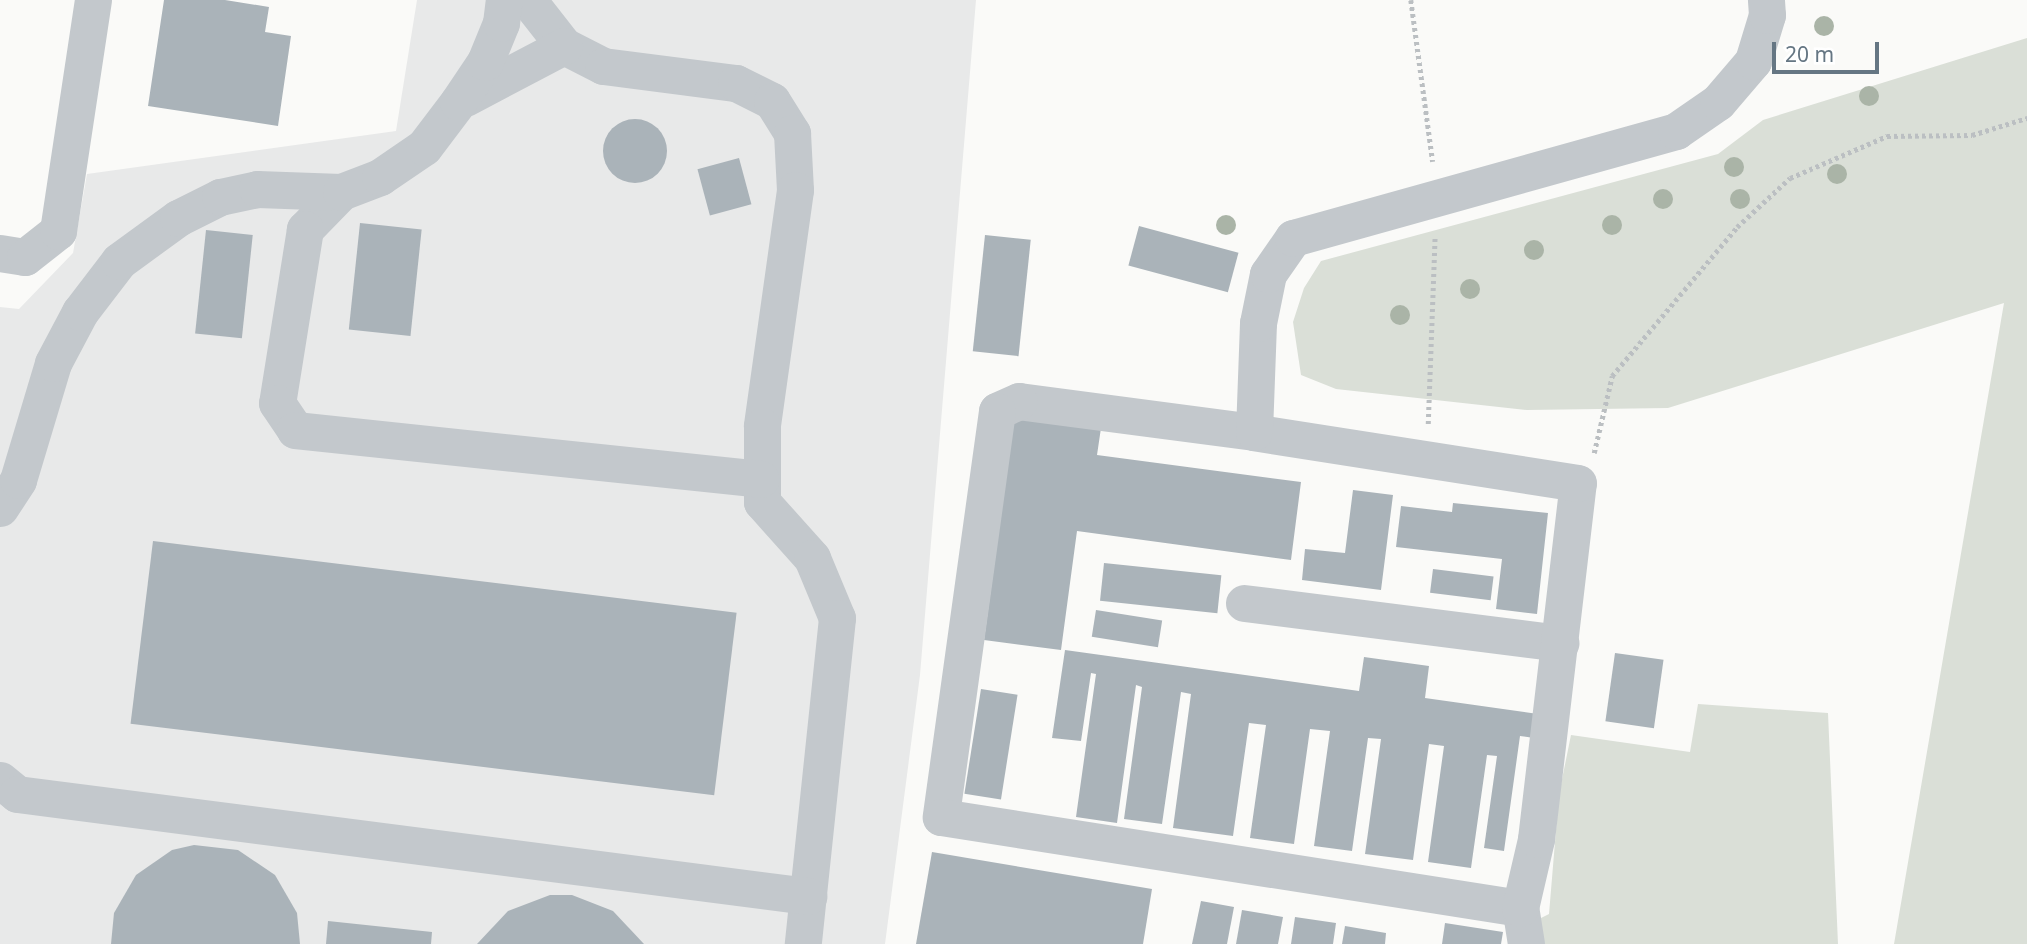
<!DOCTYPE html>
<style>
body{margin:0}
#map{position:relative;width:2027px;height:944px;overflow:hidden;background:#fafaf8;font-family:"Noto Sans",sans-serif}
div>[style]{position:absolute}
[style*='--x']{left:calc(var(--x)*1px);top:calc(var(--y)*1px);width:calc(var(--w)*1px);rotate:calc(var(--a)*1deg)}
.built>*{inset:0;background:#e8e9e9}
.green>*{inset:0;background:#dadfd7}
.building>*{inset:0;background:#aab3b9;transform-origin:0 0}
.round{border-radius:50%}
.path>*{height:4.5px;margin-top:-2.25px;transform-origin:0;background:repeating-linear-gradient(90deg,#bbbfc2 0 3.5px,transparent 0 7px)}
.minor>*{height:37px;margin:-18.5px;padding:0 18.5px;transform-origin:18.5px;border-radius:18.5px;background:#c3c8cc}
.trees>*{width:20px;height:20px;margin:-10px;border-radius:50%;background:#aab4a7}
span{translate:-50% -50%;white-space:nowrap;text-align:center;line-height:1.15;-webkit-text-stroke:7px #fff;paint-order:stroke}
.scale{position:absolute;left:1772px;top:42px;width:107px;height:32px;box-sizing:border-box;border:4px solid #657683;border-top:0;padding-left:9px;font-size:21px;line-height:24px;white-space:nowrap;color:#657683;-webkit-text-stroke:5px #fff;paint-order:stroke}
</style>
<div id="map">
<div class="built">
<i style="clip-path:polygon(417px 0,976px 0,920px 675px,885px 944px,0 944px,0 307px,19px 309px,73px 253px,87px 174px,396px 131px)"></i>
</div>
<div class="green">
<i style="clip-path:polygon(2027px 38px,2027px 944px,1894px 944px,2004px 303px,1668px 408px,1527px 410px,1336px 389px,1301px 375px,1293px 322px,1304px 288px,1321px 261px,1718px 154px,1763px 120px)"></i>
<i style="clip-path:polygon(1698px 704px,1828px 713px,1838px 944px,1536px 944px,1531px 923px,1549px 914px,1559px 794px,1571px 735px,1690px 752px)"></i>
</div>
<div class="building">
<i style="clip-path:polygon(164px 0,225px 0,269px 7px,265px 32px,291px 36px,278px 126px,148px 106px)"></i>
<i class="round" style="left:603px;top:119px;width:64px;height:64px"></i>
<i style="left:739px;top:158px;width:48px;height:43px;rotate:75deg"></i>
<i style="left:360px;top:223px;width:62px;height:107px;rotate:6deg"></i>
<i style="left:1139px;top:226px;width:103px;height:41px;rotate:15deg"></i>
<i style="left:206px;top:230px;width:47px;height:104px;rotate:6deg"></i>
<i style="left:985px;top:235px;width:46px;height:117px;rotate:6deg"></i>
<i style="clip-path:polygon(1014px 417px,1101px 428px,1097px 455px,1301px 482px,1291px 560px,1077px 531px,1061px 650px,984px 640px)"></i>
<i style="clip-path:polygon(1353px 490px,1393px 495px,1381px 590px,1302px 580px,1305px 549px,1345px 553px)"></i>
<i style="clip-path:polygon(1453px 503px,1548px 513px,1537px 614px,1496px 609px,1502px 559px,1396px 547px,1401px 506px,1452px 512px)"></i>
<i style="left:153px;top:541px;width:588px;height:184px;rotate:7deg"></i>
<i style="left:1104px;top:563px;width:118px;height:38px;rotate:6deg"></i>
<i style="left:1433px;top:569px;width:61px;height:24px;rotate:7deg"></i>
<i style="left:1096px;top:610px;width:67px;height:27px;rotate:9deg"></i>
<i style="clip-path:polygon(1065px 650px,1359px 691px,1364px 657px,1429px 666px,1425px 698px,1538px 714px,1534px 738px,1520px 736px,1504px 851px,1484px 848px,1497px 756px,1487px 755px,1471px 868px,1428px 862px,1444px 746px,1429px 744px,1413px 860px,1365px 854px,1381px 739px,1368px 738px,1352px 851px,1314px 846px,1330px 731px,1310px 729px,1294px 844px,1250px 838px,1266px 725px,1249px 723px,1233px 836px,1173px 828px,1191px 694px,1181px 692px,1162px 824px,1124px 819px,1142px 687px,1136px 685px,1117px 823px,1076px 817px,1096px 674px,1091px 673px,1081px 741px,1052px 738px)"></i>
<i style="left:1615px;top:653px;width:49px;height:69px;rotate:8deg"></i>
<i style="left:981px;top:689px;width:37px;height:106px;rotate:9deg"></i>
<i style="clip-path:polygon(194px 845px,238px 850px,275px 875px,297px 913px,300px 944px,111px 944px,114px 913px,136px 875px,172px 850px)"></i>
<i style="clip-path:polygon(932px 852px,1152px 889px,1143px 944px,916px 944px)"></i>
<i style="clip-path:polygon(550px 895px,572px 895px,613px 911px,644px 944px,477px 944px,508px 911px)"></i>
<i style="clip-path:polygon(1201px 901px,1234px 907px,1227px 944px,1192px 944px)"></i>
<i style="clip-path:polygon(1242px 910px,1283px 917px,1278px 944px,1236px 944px)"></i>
<i style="clip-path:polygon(1295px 917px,1336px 923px,1333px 944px,1291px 944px)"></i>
<i style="clip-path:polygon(328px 921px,432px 932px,431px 944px,326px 944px)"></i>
<i style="clip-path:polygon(1445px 923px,1503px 932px,1501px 944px,1442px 944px)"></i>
<i style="clip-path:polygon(1345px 926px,1386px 933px,1385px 944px,1342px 944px)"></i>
</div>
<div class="path">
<i style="--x:1411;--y:0;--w:163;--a:82.3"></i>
<i style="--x:1428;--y:424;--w:187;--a:-87.9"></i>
<i style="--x:1594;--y:453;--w:79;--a:-76.8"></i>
<i style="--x:1612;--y:376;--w:194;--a:-50"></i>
<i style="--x:1737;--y:227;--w:72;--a:-42.8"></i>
<i style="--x:1790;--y:178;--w:106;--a:-23.4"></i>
<i style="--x:1887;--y:136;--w:85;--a:-0.7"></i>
<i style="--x:1972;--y:135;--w:58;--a:-17.2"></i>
</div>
<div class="minor">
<i style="--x:528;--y:0;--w:58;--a:52"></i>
<i style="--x:564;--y:46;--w:44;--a:27.1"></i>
<i style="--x:603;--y:66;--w:134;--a:7.3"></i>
<i style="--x:736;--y:83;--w:40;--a:26.6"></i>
<i style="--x:772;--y:101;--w:38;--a:58"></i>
<i style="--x:792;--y:133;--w:57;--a:87"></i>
<i style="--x:795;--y:190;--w:238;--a:98"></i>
<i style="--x:762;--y:426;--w:76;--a:90"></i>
<i style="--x:762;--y:502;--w:75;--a:48.2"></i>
<i style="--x:812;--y:558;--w:65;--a:67.4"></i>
<i style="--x:837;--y:618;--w:328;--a:96"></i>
<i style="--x:465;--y:98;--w:112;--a:-27.7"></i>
<i style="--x:341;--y:192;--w:52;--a:134.2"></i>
<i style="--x:305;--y:229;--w:176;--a:99.1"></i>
<i style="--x:277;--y:403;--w:32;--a:56"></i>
<i style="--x:295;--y:430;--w:468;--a:6"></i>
<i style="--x:0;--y:253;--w:25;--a:9"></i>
<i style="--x:25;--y:257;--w:42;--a:-38.2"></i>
<i style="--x:58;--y:231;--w:234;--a:-81.4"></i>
<i style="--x:1254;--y:432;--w:237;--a:-172.5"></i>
<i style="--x:1019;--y:401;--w:24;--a:156"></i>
<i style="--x:997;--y:411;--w:410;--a:97.9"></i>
<i style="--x:941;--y:817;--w:586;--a:8.93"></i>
<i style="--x:0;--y:508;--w:33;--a:-57"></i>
<i style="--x:18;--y:480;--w:122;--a:-73.3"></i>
<i style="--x:53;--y:363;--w:58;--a:-62.1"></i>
<i style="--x:80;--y:312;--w:64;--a:-52.6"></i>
<i style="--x:119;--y:261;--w:73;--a:-36.1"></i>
<i style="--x:178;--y:218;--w:47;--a:-26.6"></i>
<i style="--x:220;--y:197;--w:38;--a:-12"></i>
<i style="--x:257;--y:189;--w:84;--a:2"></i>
<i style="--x:341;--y:192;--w:42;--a:-21"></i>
<i style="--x:380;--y:177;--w:53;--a:-34.3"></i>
<i style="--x:424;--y:147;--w:56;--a:-52.9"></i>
<i style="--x:458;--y:102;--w:48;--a:-56"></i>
<i style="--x:485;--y:62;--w:42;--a:-67.7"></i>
<i style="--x:501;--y:23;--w:23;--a:-83"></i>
<i style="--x:1244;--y:603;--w:319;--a:7.2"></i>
<i style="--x:0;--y:780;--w:22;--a:39"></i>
<i style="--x:17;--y:794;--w:798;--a:7.35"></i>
<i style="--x:1526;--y:944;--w:36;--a:-99"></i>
<i style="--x:1520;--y:908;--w:71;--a:-76.9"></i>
<i style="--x:1536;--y:839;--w:358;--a:-83.3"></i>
<i style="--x:1578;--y:483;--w:328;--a:-171.1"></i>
<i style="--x:1254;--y:432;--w:109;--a:-87.9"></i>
<i style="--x:1258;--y:323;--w:50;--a:-78.5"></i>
<i style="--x:1268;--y:274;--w:44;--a:-55.2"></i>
<i style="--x:1293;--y:238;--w:398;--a:-15.6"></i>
<i style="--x:1676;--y:131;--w:51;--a:-34.6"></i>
<i style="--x:1718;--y:102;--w:54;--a:-49.5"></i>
<i style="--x:1753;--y:61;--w:48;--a:-73.1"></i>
<i style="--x:1767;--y:15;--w:15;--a:-94"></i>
</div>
<div class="trees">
<i style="left:1824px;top:26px"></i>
<i style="left:1869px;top:96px"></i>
<i style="left:1734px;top:167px"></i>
<i style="left:1837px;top:174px"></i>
<i style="left:1663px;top:199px"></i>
<i style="left:1740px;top:199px"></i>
<i style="left:1226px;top:225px"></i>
<i style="left:1612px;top:225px"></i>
<i style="left:1534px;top:250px"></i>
<i style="left:1470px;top:289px"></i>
<i style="left:1400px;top:315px"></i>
</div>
<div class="scale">20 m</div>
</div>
